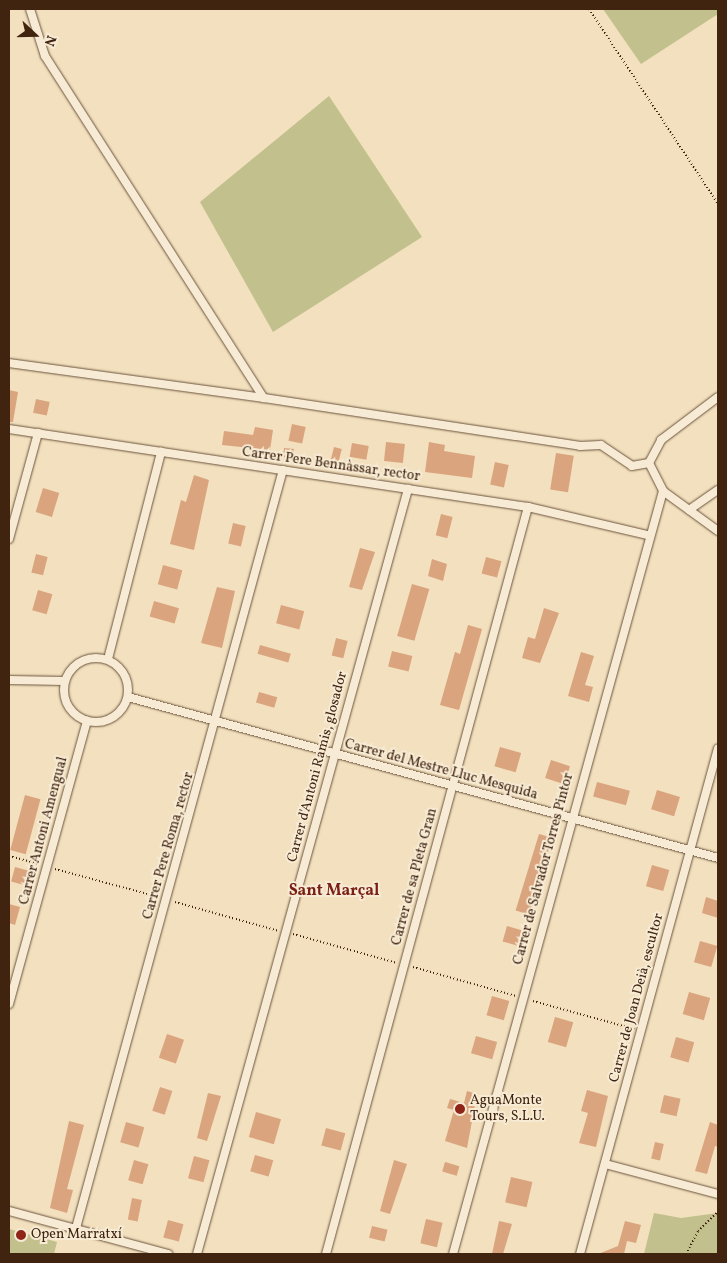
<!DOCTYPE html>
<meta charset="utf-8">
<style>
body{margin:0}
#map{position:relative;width:727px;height:1263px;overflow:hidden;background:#f2e0be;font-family:Vollkorn,serif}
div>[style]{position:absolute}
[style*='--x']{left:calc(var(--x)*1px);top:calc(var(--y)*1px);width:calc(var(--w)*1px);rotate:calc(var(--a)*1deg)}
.green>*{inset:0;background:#c2c08c}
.building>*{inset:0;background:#daa47e;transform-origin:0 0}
.path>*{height:2px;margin-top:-1px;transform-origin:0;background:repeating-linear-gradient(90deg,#402410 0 1px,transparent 0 3.5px)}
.roads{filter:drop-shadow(0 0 1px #6c533c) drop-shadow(0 0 1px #6c533c)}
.street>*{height:8px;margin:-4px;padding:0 4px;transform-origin:4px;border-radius:4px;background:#f7ebd5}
.street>.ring{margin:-4px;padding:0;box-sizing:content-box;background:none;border:8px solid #f7ebd5;border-radius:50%}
.dots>*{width:14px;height:14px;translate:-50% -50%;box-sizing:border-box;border:2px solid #f7ebd5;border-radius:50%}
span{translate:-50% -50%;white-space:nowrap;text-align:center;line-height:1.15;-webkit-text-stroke:4px #f7ebd5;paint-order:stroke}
.street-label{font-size:14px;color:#402410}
.poi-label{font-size:14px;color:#402410}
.left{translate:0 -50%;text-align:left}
.quarter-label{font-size:16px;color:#7a1f14;font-weight:700}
.frame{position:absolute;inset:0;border:10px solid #402410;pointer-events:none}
.north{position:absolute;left:10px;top:10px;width:50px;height:50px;-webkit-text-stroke:4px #f7ebd5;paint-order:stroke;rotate:111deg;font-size:14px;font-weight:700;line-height:20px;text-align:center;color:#402410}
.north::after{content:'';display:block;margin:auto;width:18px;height:22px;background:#402410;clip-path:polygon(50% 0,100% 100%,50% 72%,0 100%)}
</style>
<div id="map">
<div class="green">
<i style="clip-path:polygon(603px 9px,718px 9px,718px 14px,641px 64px)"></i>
<i style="clip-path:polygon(329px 96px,422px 237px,273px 332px,200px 202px)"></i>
<i style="clip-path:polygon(654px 1213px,681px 1218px,718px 1213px,718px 1254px,644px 1254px)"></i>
<i style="clip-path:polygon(9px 1229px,57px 1242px,54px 1254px,9px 1254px)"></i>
</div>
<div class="building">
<i style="clip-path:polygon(9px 390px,18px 392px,13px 422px,9px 422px)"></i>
<i style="left:36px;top:399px;width:14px;height:14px;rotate:12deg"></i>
<i style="left:292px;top:424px;width:14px;height:17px;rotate:12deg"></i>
<i style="clip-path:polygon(255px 427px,273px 430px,270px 450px,222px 445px,224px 431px,253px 435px)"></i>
<i style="left:386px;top:442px;width:19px;height:19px;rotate:6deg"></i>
<i style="clip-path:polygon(429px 442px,445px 445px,444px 451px,475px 456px,472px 478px,425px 472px)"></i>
<i style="left:352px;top:443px;width:17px;height:14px;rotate:10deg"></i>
<i style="left:334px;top:447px;width:8px;height:17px;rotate:14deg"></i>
<i style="left:284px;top:448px;width:10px;height:9px;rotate:6deg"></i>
<i style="left:556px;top:453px;width:18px;height:37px;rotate:9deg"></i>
<i style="left:495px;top:462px;width:14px;height:23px;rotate:12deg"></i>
<i style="clip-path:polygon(194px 475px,209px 480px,194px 550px,170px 544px,181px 500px,186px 502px)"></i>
<i style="left:43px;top:488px;width:17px;height:25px;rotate:17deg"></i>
<i style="left:441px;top:514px;width:12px;height:22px;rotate:14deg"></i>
<i style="left:233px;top:523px;width:13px;height:21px;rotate:13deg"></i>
<i style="clip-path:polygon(360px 548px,375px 552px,362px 590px,349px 587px)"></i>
<i style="left:36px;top:554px;width:12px;height:19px;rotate:14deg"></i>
<i style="left:486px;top:557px;width:16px;height:17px;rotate:15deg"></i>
<i style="clip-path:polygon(432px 559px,447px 564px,443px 581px,428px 576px)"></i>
<i style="left:163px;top:565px;width:20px;height:20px;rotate:15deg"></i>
<i style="left:412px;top:584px;width:18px;height:54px;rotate:16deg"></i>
<i style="clip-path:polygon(217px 587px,235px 591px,222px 648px,201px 643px)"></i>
<i style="left:38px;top:590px;width:15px;height:21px;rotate:16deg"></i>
<i style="left:154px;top:601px;width:26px;height:16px;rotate:16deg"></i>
<i style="left:281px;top:605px;width:24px;height:19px;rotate:15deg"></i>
<i style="clip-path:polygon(544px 608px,559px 613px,540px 663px,522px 658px,528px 637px,535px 639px)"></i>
<i style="clip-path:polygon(468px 625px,482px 629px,459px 710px,440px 705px,455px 652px,460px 654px)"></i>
<i style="left:336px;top:638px;width:12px;height:18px;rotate:14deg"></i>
<i style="left:260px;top:645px;width:32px;height:9px;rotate:16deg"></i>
<i style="left:392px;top:651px;width:21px;height:16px;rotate:14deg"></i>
<i style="clip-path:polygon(581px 652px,594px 656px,585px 685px,593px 687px,589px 702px,568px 696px)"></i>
<i style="left:259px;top:692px;width:19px;height:11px;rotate:16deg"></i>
<i style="left:500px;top:747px;width:22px;height:20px;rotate:16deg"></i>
<i style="left:551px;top:760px;width:20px;height:19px;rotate:18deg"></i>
<i style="left:597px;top:782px;width:34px;height:15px;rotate:15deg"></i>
<i style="left:657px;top:790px;width:24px;height:20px;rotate:17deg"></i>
<i style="left:25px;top:795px;width:16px;height:57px;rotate:15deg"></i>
<i style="left:539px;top:834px;width:14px;height:80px;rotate:17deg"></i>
<i style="left:652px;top:865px;width:18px;height:22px;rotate:16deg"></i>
<i style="left:15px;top:867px;width:16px;height:15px;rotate:15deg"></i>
<i style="clip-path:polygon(706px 897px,718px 901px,718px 918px,702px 913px)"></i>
<i style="clip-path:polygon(9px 904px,20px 907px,15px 925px,9px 923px)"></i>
<i style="left:507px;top:926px;width:15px;height:16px;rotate:16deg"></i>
<i style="left:700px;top:941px;width:18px;height:22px;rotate:16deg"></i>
<i style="left:689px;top:992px;width:22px;height:23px;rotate:16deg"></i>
<i style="left:492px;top:996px;width:18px;height:20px;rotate:16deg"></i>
<i style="left:555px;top:1017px;width:19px;height:26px;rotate:16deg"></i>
<i style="left:167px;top:1034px;width:18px;height:25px;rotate:19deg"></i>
<i style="left:476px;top:1036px;width:22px;height:18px;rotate:16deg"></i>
<i style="left:676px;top:1037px;width:19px;height:21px;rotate:16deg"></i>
<i style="left:160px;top:1087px;width:13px;height:25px;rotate:18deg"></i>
<i style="clip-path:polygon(587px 1090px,608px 1096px,596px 1147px,579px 1143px,588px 1113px,581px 1111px)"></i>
<i style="clip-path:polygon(467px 1091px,477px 1094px,467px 1148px,445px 1141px,454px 1110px,447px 1108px,450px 1099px,464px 1103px)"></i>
<i style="clip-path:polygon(208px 1093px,221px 1096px,207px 1141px,197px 1138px)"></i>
<i style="left:664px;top:1095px;width:17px;height:18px;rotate:13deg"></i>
<i style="left:256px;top:1112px;width:26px;height:26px;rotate:16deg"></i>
<i style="clip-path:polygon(69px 1121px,84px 1125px,67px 1189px,73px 1190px,67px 1213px,50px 1208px)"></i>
<i style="left:126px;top:1122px;width:19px;height:21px;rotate:16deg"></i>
<i style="clip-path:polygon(710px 1122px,718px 1125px,718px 1147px,715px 1146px,707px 1174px,695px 1171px)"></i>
<i style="left:326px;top:1128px;width:20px;height:18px;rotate:15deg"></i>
<i style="left:655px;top:1142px;width:9px;height:17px;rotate:13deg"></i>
<i style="left:255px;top:1155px;width:19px;height:17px;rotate:16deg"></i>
<i style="left:194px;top:1156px;width:16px;height:23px;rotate:15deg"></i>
<i style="left:134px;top:1160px;width:15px;height:21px;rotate:16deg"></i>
<i style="clip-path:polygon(394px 1160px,407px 1164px,390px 1214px,380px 1211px)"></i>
<i style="left:445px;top:1162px;width:15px;height:10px;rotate:16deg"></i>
<i style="left:511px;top:1177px;width:22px;height:26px;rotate:13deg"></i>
<i style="left:132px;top:1198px;width:10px;height:22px;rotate:11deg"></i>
<i style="left:426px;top:1219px;width:17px;height:25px;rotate:13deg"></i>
<i style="left:168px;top:1220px;width:16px;height:18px;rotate:15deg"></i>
<i style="clip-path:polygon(499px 1221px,512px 1224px,503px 1254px,492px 1254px)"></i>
<i style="clip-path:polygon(625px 1221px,641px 1225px,636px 1243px,627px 1241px,624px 1254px,598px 1254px,618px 1246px)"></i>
<i style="left:372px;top:1226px;width:16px;height:12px;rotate:14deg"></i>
</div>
<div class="path">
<i style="--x:589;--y:9;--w:234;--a:56.5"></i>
<i style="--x:9;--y:856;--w:30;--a:15"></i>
<i style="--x:55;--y:869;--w:108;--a:15.1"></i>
<i style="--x:175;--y:902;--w:108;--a:15.6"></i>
<i style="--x:293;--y:934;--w:108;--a:15.6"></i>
<i style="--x:413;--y:967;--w:107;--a:15.7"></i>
<i style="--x:533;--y:1001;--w:105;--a:15.5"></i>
<i style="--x:686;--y:1254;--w:26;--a:-62"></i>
<i style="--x:698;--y:1231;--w:28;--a:-44"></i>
</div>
<div class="roads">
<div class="street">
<i style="--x:30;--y:9;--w:49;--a:72.3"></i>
<i style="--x:45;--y:56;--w:406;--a:57.4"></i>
<i style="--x:264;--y:398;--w:320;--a:8.6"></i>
<i style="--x:580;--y:446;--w:21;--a:-3"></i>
<i style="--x:601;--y:445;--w:37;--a:34"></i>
<i style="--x:632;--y:466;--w:17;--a:-10"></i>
<i style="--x:9;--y:363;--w:257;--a:7.8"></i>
<i style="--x:9;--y:429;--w:525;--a:8.55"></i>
<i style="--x:528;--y:507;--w:122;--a:13.2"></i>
<i style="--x:649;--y:463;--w:31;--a:63"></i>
<i style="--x:663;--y:491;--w:68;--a:36"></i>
<i style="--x:649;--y:463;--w:26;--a:-62"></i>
<i style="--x:661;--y:440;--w:71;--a:-37"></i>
<i style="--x:689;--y:510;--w:35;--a:-35"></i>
<i style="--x:9;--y:539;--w:110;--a:-74.7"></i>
<i class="ring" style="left:64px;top:658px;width:56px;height:56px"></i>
<i style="--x:108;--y:659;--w:214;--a:-75.6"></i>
<i style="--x:9;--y:680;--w:56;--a:1"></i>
<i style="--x:128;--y:697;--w:612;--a:15.26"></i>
<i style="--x:9;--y:1004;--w:294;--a:-74.6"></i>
<i style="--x:605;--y:1164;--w:117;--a:14.9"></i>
<i style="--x:9;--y:1211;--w:165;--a:15.1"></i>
<i style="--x:76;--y:1228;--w:786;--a:-74.73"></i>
<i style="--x:197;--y:1254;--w:794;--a:-74.58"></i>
<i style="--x:326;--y:1254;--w:774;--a:-74.87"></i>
<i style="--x:453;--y:1254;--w:791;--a:-74.61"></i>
<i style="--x:580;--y:1254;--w:524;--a:-74.74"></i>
</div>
</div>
<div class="dots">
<i style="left:460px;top:1109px;background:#8f2418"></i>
<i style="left:21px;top:1235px;background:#8f2418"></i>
</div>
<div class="street-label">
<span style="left:331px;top:465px;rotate:8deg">Carrer Pere Bennàssar, rector</span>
<span style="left:318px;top:767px;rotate:-75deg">Carrer d'Antoni Ramis, glosador</span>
<span style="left:441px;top:770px;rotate:15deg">Carrer del Mestre Lluc Mesquida</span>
<span style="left:44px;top:831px;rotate:-75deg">Carrer Antoni Amengual</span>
<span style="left:169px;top:846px;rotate:-74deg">Carrer Pere Roma, rector</span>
<span style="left:544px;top:869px;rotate:-75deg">Carrer de Salvador Torres Pintor</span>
<span style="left:415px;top:877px;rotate:-75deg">Carrer de sa Pleta Gran</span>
<span style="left:637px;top:998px;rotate:-75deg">Carrer de Joan Deià, escultor</span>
</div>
<div class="poi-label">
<span class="left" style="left:470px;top:1109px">AguaMonte<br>Tours, S.L.U.</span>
<span class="left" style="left:31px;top:1235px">Open Marratxí</span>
</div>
<div class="quarter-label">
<span style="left:334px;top:891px">Sant Marçal</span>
</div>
<div class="frame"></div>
<div class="north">N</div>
</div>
